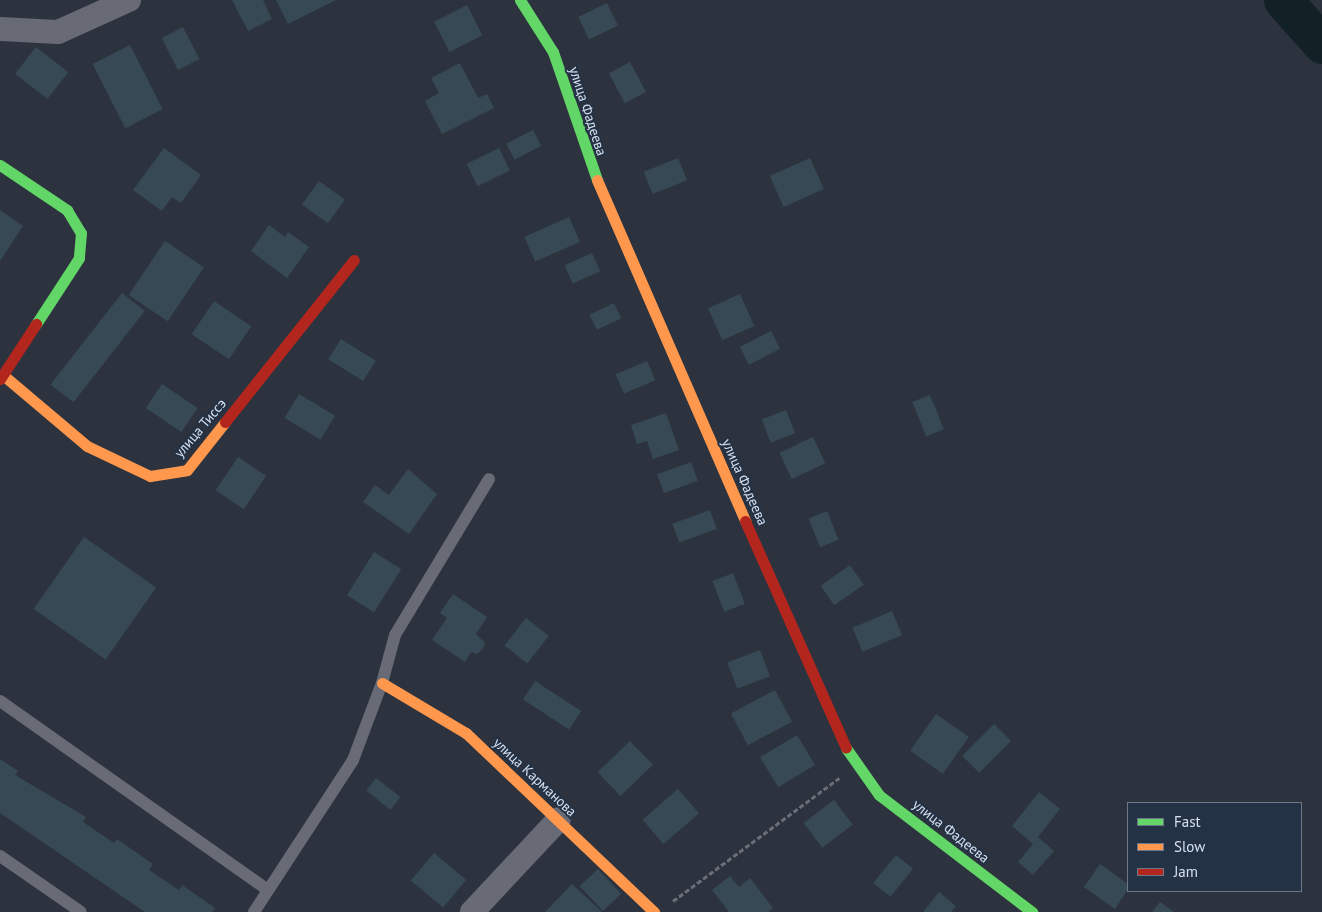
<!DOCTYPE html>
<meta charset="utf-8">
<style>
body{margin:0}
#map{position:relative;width:1322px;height:912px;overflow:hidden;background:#2c333e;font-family:"PT Sans",sans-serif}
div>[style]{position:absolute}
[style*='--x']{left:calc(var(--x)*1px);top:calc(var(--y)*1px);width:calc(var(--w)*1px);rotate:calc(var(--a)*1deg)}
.river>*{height:39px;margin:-19.5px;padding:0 19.5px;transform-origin:19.5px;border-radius:19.5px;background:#112125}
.building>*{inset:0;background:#364955;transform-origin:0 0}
.path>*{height:3px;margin-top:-1.5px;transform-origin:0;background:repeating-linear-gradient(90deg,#6a6e78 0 5px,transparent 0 7.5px)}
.lane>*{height:12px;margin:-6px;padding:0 6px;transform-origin:6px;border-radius:6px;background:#686a76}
.street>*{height:24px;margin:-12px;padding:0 12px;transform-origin:12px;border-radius:12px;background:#686a76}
.fast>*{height:11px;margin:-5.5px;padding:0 5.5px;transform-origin:5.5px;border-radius:5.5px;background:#63d668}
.slow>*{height:11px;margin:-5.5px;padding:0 5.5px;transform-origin:5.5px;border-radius:5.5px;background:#ff974d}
.jam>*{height:11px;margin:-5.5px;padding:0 5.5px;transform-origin:5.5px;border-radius:5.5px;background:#b3261e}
span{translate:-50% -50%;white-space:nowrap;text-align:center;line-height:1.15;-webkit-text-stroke:4px #243246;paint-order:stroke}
.street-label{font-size:14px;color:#d7e0ed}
.legend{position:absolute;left:1127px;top:802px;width:175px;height:90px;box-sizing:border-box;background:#243246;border:1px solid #6c7889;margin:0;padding:6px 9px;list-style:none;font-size:15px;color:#d7e0ed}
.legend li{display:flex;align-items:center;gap:10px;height:25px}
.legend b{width:25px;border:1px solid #6c7889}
</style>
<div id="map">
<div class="river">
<i style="--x:1283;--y:0;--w:59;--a:48.4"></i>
</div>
<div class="building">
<i style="clip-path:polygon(232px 0,263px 0,272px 19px,248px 31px)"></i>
<i style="clip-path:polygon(276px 0,336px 0,288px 24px)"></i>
<i style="left:607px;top:3px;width:25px;height:32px;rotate:64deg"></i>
<i style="left:467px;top:5px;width:34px;height:37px;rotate:63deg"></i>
<i style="left:183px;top:27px;width:36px;height:24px;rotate:63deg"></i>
<i style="left:130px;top:45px;width:72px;height:42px;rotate:63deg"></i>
<i style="left:36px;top:47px;width:41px;height:34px;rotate:38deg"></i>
<i style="left:630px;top:62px;width:34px;height:24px;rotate:62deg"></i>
<i style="clip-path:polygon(460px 63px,478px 98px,487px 94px,494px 108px,442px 134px,425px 101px,439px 93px,431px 78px)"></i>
<i style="left:533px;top:130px;width:18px;height:30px;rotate:63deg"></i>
<i style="clip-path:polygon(164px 148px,201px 175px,181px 203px,172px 197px,162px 211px,133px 190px)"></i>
<i style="left:499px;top:148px;width:25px;height:36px;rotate:64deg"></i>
<i style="left:678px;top:158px;width:24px;height:37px;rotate:68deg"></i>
<i style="left:810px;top:158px;width:34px;height:44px;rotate:66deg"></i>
<i style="left:319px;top:181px;width:32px;height:29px;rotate:36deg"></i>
<i style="clip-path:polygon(0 210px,23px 226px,0 261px)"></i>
<i style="left:569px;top:217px;width:27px;height:49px;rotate:66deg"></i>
<i style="clip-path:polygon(269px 225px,285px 237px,288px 232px,309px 247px,287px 278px,251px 251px)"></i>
<i style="left:165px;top:241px;width:47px;height:65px;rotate:34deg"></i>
<i style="left:592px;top:253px;width:20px;height:30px;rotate:66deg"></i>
<i style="left:122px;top:293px;width:29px;height:116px;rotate:38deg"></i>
<i style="left:740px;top:294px;width:35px;height:35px;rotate:66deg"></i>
<i style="left:214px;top:301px;width:45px;height:40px;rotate:34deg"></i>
<i style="left:614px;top:303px;width:17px;height:27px;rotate:65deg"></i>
<i style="left:771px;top:331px;width:20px;height:35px;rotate:63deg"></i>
<i style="left:341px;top:339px;width:41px;height:24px;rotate:32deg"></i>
<i style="left:647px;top:361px;width:21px;height:34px;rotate:67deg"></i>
<i style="left:162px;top:384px;width:43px;height:29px;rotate:34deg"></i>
<i style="left:299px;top:394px;width:42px;height:28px;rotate:31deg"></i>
<i style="left:930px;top:395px;width:37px;height:19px;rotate:68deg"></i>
<i style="left:786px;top:410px;width:25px;height:26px;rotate:69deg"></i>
<i style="clip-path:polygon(666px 413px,679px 450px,653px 459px,647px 441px,637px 444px,631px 425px)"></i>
<i style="left:813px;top:437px;width:29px;height:37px;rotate:65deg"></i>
<i style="left:238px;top:457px;width:34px;height:40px;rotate:34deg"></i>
<i style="left:691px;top:462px;width:20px;height:36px;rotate:70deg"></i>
<i style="clip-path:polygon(408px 469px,437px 494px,409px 534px,363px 502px,375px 485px,389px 495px)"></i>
<i style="left:710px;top:510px;width:20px;height:40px;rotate:70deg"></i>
<i style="left:827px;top:511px;width:31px;height:20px;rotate:68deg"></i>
<i style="left:84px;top:537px;width:88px;height:88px;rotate:35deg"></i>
<i style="left:374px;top:552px;width:32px;height:51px;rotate:32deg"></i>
<i style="left:850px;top:565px;width:24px;height:36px;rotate:55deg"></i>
<i style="left:733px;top:573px;width:33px;height:22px;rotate:69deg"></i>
<i style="clip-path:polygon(453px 594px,487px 617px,476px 634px,485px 643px,483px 649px,477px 654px,471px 652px,465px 662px,432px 640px,447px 618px,440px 613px)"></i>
<i style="left:892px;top:611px;width:26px;height:43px;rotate:67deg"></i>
<i style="left:526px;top:618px;width:29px;height:35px;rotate:38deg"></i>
<i style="left:760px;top:650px;width:28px;height:35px;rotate:69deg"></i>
<i style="left:535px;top:681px;width:55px;height:22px;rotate:33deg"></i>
<i style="left:775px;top:690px;width:36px;height:50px;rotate:62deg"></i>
<i style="left:936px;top:714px;width:40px;height:45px;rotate:35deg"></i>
<i style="left:994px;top:724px;width:24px;height:45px;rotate:45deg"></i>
<i style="left:797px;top:735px;width:35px;height:43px;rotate:59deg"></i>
<i style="left:630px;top:741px;width:33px;height:45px;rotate:46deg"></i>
<i style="clip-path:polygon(0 759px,18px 771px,15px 775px,86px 817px,83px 822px,114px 843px,117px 839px,153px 864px,149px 870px,179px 890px,182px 885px,215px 908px,212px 912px,145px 912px,0 813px)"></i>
<i style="left:376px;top:778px;width:31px;height:16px;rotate:38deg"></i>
<i style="left:678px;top:789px;width:32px;height:47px;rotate:49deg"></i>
<i style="clip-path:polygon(1039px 792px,1060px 809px,1038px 837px,1054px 851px,1033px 875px,1018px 862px,1033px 844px,1012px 826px)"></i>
<i style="left:834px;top:800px;width:31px;height:38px;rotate:53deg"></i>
<i style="left:434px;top:853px;width:42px;height:36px;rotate:40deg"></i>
<i style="left:896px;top:855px;width:22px;height:36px;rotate:39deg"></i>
<i style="clip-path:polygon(1100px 864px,1128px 884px,1128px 889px,1115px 909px,1084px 887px)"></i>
<i style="left:598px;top:869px;width:34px;height:25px;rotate:47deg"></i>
<i style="clip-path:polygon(730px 876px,739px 887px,750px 878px,773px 908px,768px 912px,729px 912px,712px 890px)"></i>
<i style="clip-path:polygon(572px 884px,602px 912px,545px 912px)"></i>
<i style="clip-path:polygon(939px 892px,956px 906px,951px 912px,923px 912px)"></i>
<i style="clip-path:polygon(1160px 902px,1174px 912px,1152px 912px)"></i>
</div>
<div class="path">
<i style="--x:673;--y:901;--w:207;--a:-36.5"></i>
</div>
<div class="lane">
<i style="--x:0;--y:701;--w:328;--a:35.2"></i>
<i style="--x:0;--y:856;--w:98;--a:34.7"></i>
<i style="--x:254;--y:912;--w:181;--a:-56.9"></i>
<i style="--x:353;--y:760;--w:82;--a:-69.4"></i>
<i style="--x:382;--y:683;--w:50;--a:-74.8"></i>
<i style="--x:395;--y:635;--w:182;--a:-58.9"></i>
</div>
<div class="street">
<i style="--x:0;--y:29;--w:58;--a:3"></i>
<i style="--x:58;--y:32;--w:78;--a:-24.3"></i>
<i style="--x:472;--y:912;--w:127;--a:-46.9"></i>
</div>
<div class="fast">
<i style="--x:520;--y:0;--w:62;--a:57.6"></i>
<i style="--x:553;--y:52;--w:135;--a:71"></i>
<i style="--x:0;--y:165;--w:81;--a:33.9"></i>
<i style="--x:67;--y:210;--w:27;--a:59"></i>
<i style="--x:81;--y:233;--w:25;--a:95"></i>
<i style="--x:79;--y:258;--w:79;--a:123.1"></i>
<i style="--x:846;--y:748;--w:57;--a:54.9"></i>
<i style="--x:879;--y:795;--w:193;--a:37.4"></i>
</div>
<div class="slow">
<i style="--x:597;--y:180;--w:372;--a:66.5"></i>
<i style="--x:3;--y:375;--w:110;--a:40.2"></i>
<i style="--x:87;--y:446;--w:70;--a:25.5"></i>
<i style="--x:150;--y:476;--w:37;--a:-9"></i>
<i style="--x:187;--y:470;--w:61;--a:-51.6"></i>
<i style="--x:382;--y:683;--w:98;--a:30.8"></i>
<i style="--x:466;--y:733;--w:260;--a:43.6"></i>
</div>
<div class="jam">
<i style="--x:0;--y:379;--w:66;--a:-56.8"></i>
<i style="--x:225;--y:422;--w:207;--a:-51.5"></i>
<i style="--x:745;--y:521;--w:248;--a:66"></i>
</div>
<div class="street-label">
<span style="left:588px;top:111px;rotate:72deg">улица Фадеева</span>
<span style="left:200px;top:428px;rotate:-50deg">улица Тиссэ</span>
<span style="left:745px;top:482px;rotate:66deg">улица Фадеева</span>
<span style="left:535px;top:777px;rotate:43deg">улица Карманова</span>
<span style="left:951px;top:831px;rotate:38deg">улица Фадеева</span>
</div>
<ul class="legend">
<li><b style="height:6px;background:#63d668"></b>Fast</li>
<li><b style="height:6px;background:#ff974d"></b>Slow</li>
<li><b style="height:6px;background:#b3261e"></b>Jam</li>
</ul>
</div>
